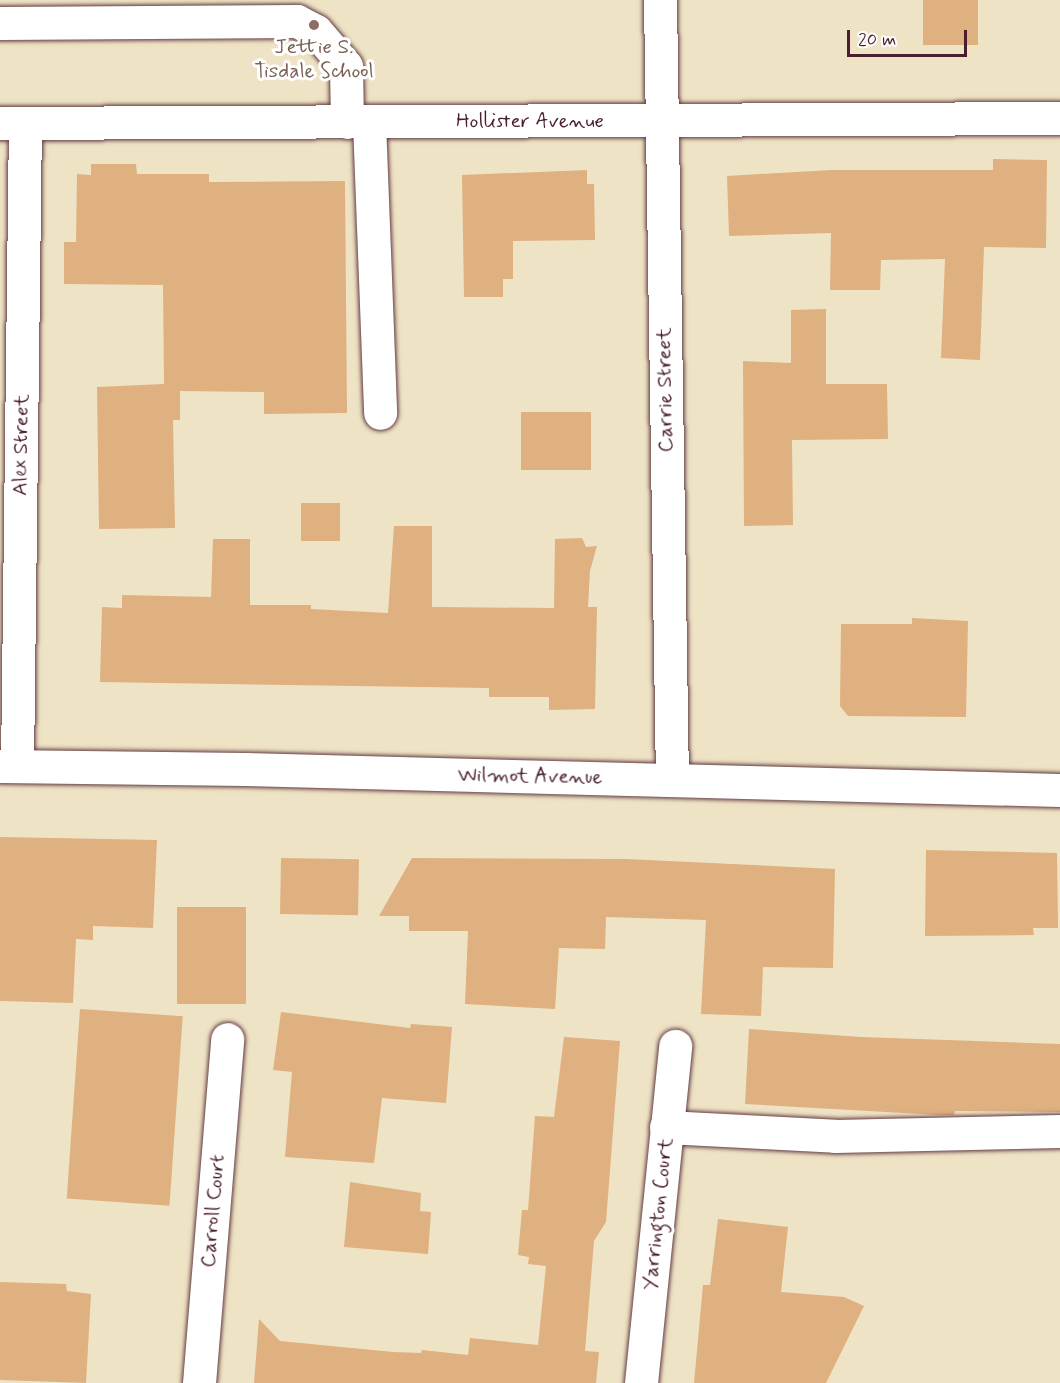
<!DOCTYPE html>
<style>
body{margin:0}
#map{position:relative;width:1060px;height:1383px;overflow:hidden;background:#efe3c5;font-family:Mynerve,sans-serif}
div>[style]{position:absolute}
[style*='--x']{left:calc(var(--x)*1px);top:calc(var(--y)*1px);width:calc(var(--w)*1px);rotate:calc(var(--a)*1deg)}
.building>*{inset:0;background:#dfb080;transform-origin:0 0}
.roads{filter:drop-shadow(0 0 2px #633c42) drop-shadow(0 0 2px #633c42)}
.minor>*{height:33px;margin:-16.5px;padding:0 16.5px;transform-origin:16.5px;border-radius:16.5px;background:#fff}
.major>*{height:33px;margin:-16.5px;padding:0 16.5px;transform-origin:16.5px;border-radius:16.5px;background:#fff}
.dots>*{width:16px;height:16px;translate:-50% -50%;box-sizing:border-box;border:3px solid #fff;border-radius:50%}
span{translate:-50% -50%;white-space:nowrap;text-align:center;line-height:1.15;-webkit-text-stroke:6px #fff;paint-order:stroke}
.education-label{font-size:21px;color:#785e54}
.street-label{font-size:21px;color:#4a1f2b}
.scale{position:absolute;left:847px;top:30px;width:120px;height:27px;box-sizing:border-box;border:3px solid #4a1f2b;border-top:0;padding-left:8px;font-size:18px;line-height:21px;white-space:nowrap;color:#4a1f2b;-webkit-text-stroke:4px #fff;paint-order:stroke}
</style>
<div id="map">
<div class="building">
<i style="left:923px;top:0;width:55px;height:45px"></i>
<i style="clip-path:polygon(993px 159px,1047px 160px,1046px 248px,984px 247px,980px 360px,941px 358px,945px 259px,881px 260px,880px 290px,830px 290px,831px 233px,729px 236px,727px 176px,831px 170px,993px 170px)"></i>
<i style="clip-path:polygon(91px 164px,136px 164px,137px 174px,209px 174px,209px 182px,345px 181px,347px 413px,264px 414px,264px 392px,180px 391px,180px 420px,173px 420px,175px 528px,99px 529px,97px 387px,164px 384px,163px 285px,64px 284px,64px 242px,76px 242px,77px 174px,91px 175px)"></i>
<i style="clip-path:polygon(587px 170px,587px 184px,594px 184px,595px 240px,513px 241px,513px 279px,503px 279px,503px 297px,464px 297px,462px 175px)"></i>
<i style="clip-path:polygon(826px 309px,826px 384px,887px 384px,888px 439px,792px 440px,793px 525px,744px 526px,743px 361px,791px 363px,791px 310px)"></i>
<i style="left:521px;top:412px;width:70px;height:58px"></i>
<i style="left:340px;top:503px;width:38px;height:39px;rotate:90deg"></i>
<i style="clip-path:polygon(394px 526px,432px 526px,432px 607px,554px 608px,555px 539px,582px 538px,586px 547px,597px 546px,590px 571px,588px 607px,597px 607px,595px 709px,549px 710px,549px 697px,489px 697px,489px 688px,100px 682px,102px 607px,122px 608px,122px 595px,211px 597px,213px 539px,250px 539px,250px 605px,311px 605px,311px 609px,388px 613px)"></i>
<i style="clip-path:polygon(912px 618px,968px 621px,966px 717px,848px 716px,840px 706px,841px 624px,912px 624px)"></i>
<i style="clip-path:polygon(0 837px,157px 840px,153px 928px,93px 926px,93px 940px,76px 939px,73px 1003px,0 1001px)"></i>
<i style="clip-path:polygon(926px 850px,1057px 853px,1058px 928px,1033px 928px,1034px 935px,925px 936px)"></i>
<i style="left:281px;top:858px;width:78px;height:56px;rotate:1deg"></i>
<i style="clip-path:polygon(412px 858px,626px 859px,835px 869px,833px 968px,763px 967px,761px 1016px,701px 1014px,706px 920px,606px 917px,605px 949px,559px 948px,555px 1009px,465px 1004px,468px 931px,409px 931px,409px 916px,379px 916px)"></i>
<i style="left:177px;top:907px;width:69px;height:97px"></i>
<i style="left:80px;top:1009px;width:103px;height:190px;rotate:4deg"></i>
<i style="clip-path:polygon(281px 1012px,410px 1028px,411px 1024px,452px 1027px,446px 1103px,382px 1098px,374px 1163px,285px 1157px,292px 1072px,273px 1070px)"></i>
<i style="clip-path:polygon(749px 1029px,861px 1037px,1060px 1044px,1060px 1112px,955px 1111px,954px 1115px,939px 1115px,745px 1104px)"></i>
<i style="clip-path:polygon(564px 1037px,620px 1041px,606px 1222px,594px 1241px,585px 1351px,599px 1352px,596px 1383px,254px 1383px,259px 1319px,280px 1341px,393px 1352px,421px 1353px,422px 1350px,468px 1355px,470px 1338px,538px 1345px,546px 1266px,528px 1264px,529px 1257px,518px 1255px,522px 1210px,528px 1210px,535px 1116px,554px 1117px)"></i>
<i style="clip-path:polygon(350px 1182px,421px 1193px,420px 1211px,431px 1212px,428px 1254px,344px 1247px)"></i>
<i style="clip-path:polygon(718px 1219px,788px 1227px,781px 1292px,844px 1297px,864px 1306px,826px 1383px,694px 1383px,703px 1285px,710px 1285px)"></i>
<i style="clip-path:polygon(0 1282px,66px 1284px,67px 1291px,91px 1294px,86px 1383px,0 1380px)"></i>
</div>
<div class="roads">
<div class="minor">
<i style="--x:660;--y:0;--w:780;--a:89.12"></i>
<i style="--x:0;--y:23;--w:297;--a:-0.4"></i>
<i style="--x:297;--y:21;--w:21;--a:28"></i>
<i style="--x:316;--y:31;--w:46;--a:49.4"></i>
<i style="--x:346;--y:66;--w:56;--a:89"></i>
<i style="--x:369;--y:122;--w:291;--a:87.8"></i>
<i style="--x:0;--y:766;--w:245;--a:0.7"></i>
<i style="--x:245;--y:769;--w:815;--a:1.48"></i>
<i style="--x:17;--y:766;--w:643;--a:-89.29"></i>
<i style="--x:666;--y:1127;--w:169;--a:3"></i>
<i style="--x:835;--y:1136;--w:225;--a:-1.3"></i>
<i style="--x:199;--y:1383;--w:345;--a:-85.3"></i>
<i style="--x:641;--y:1383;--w:339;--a:-84.2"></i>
</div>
<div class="major">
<i style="--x:0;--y:123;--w:1060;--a:-0.27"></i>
</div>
</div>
<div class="dots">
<i style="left:314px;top:25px;background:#8d6e63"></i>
</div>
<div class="education-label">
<span style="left:314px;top:59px">Jettie S.<br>Tisdale School</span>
</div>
<div class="street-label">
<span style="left:530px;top:121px">Hollister Avenue</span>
<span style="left:665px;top:390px;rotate:-91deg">Carrie Street</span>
<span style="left:21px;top:445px;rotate:-89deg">Alex Street</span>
<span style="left:530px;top:776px;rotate:1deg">Wilmot Avenue</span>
<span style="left:213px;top:1211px;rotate:-85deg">Carroll Court</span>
<span style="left:658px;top:1214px;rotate:-84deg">Yarrington Court</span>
</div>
<div class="scale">20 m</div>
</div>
